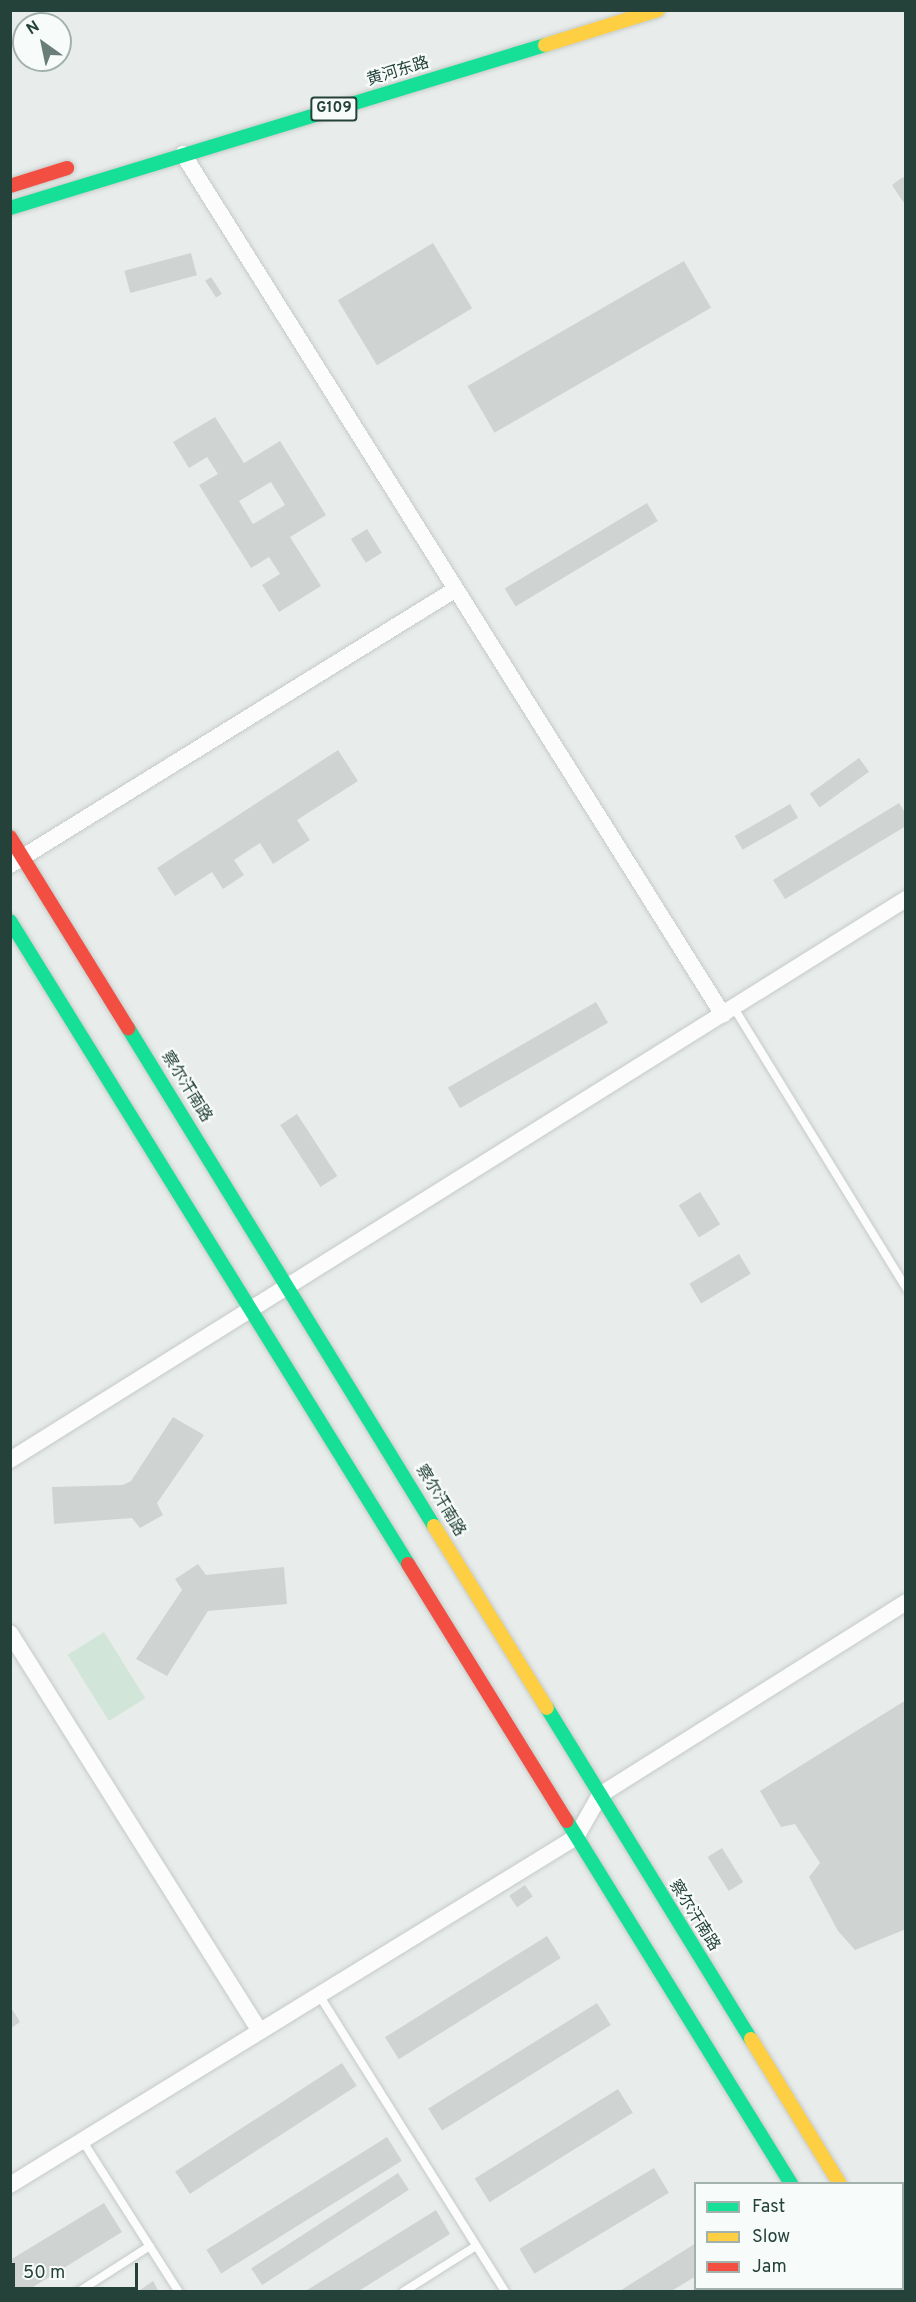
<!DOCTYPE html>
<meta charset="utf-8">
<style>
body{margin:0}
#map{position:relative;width:916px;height:2302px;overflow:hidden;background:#e8edeb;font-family:Overpass,"Noto Sans SC",sans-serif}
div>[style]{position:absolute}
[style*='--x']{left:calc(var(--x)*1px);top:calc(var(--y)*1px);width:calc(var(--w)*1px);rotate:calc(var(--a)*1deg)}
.green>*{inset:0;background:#d1e6d8;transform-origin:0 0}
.building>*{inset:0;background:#cfd4d2;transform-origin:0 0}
.roads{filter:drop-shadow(0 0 2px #c5cac8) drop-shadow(0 0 2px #c5cac8)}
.lane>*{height:8px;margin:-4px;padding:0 4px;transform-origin:4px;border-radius:4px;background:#fcfcfc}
.street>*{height:16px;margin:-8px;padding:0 8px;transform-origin:8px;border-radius:8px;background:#fcfcfc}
.fast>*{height:14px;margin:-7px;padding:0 7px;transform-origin:7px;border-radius:7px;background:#16e098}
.slow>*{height:14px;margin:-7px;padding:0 7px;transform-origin:7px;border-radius:7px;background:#ffcf43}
.jam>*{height:14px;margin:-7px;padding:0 7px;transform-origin:7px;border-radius:7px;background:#f24e42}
span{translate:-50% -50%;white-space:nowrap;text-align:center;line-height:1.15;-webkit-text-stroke:4.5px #f7fbf9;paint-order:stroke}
.shield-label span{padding:2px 4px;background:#f7fbf9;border:2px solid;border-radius:4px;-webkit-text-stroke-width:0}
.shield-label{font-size:15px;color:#24423a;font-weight:700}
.street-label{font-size:16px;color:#24423a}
.frame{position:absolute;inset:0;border:12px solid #24423a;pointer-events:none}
.legend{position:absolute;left:694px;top:2182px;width:210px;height:108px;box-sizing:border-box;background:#f7fbf9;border:2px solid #a3b1ad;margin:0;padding:8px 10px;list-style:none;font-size:18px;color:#24423a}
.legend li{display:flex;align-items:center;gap:12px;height:30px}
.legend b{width:30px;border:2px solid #a3b1ad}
.north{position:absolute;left:12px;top:12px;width:60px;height:60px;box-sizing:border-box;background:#f7fbf9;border:2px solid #a3b1ad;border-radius:50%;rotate:327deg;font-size:16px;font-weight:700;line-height:24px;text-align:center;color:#24423a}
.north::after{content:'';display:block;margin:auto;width:21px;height:27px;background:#697e78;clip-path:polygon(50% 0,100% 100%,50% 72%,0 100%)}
.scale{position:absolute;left:12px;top:2263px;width:126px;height:27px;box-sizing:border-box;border:3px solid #24423a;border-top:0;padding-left:8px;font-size:18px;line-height:21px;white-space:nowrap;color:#24423a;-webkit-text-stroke:4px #f7fbf9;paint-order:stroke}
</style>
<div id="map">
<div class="green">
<i style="left:104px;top:1632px;width:78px;height:43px;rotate:58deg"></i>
</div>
<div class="building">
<i style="clip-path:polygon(903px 177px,906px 181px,906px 206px,892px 185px)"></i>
<i style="left:433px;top:243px;width:76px;height:111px;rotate:59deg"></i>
<i style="left:191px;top:253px;width:23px;height:69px;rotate:75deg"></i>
<i style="left:684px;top:261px;width:54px;height:250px;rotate:60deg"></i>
<i style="left:211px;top:277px;width:20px;height:7px;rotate:57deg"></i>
<i style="clip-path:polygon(evenodd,215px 417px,244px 463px,280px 441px,326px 515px,290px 537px,321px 586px,279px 612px,262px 585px,280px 574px,269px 557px,251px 568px,199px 485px,218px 474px,207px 457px,189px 468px,173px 442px,215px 417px,271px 482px,285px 505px,253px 524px,239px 501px,271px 482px)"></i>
<i style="left:647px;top:503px;width:21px;height:166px;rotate:59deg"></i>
<i style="left:367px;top:529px;width:28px;height:19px;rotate:58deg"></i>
<i style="clip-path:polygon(338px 750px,358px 781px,297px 820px,310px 840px,273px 864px,260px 843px,234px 860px,244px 875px,223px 889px,212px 872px,175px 896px,157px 868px)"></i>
<i style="left:859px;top:758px;width:17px;height:61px;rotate:54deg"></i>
<i style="clip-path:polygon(899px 803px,906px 814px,906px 826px,785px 899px,773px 880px)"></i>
<i style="left:790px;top:804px;width:16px;height:64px;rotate:60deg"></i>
<i style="left:596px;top:1002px;width:24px;height:171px;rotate:60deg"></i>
<i style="left:297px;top:1114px;width:74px;height:20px;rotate:57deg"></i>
<i style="left:700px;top:1192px;width:38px;height:25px;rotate:58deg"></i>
<i style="left:739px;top:1254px;width:23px;height:58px;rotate:59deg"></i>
<i style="clip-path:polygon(173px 1417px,204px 1435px,157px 1503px,163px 1515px,140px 1528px,132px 1518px,54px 1524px,52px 1487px,123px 1485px,131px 1481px)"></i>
<i style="clip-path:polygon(198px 1564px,206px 1575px,284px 1567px,287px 1604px,208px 1611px,167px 1676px,136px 1659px,182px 1590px,175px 1579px)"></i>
<i style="clip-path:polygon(906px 1700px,906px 1929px,855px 1950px,838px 1931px,809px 1877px,820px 1863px,795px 1824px,781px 1827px,760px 1791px)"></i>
<i style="left:722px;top:1848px;width:40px;height:17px;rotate:58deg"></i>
<i style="left:525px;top:1885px;width:14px;height:19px;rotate:56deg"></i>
<i style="left:547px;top:1936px;width:26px;height:191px;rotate:58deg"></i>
<i style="left:597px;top:2003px;width:26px;height:199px;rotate:58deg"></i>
<i style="clip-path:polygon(10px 2006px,20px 2022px,10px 2029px)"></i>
<i style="left:342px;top:2063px;width:27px;height:199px;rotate:57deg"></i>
<i style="left:618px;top:2089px;width:28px;height:169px;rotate:58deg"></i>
<i style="left:387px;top:2137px;width:28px;height:213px;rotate:58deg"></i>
<i style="left:654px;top:2168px;width:29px;height:157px;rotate:59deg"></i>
<i style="left:398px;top:2173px;width:20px;height:175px;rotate:57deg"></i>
<i style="clip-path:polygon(104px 2203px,122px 2232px,25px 2292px,10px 2292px,10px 2260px)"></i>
<i style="clip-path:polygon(436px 2210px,450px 2234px,357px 2292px,304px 2292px)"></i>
<i style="clip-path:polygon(696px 2243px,696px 2276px,670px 2292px,618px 2292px)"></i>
<i style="clip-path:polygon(153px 2281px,159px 2292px,137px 2292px)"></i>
</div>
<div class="roads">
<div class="lane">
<i style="--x:734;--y:1008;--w:329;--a:58.4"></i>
<i style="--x:319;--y:1995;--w:350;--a:57.9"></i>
<i style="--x:82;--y:2140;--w:180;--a:57.5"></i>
<i style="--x:78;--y:2292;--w:85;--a:-32.6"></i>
<i style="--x:403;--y:2292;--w:86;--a:-32.2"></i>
<i style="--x:742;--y:2292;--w:6;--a:-39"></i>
</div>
<div class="street">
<i style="--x:183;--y:154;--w:1016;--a:57.9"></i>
<i style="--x:10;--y:865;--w:524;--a:-31.75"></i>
<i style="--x:10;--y:1460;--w:1057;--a:-32.05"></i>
<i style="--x:10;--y:1633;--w:467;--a:57.9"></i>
<i style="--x:10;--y:2185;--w:664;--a:-31.58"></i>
<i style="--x:576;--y:1837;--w:48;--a:-60.3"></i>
<i style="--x:600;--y:1795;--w:362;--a:-32.2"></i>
</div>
<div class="fast">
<i style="--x:10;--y:208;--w:559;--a:-16.94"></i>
<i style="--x:10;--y:921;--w:756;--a:58.24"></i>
<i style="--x:128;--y:1028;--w:584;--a:58.43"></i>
<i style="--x:547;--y:1708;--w:389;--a:58.4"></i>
<i style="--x:567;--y:1821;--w:427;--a:58.3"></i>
<i style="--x:856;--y:2288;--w:4;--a:63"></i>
</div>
<div class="slow">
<i style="--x:545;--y:45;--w:118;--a:-17.2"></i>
<i style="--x:434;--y:1526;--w:214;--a:58.2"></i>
<i style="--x:751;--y:2039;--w:170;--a:58.5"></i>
<i style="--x:902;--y:2283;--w:6;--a:51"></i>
</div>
<div class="jam">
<i style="--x:10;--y:186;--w:60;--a:-17.5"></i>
<i style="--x:10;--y:837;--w:225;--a:58.3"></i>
<i style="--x:408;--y:1564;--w:302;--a:58.3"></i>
</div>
</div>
<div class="shield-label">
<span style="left:334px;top:109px">G109</span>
</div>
<div class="street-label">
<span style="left:398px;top:72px;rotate:-17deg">黄河东路</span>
<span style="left:186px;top:1087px;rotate:58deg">察尔汗南路</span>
<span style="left:440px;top:1501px;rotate:59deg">察尔汗南路</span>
<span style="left:694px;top:1916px;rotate:58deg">察尔汗南路</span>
</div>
<div class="frame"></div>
<ul class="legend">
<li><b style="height:8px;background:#16e098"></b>Fast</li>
<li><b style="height:8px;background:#ffcf43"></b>Slow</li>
<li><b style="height:8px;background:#f24e42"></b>Jam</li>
</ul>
<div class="north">N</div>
<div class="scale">50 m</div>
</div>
